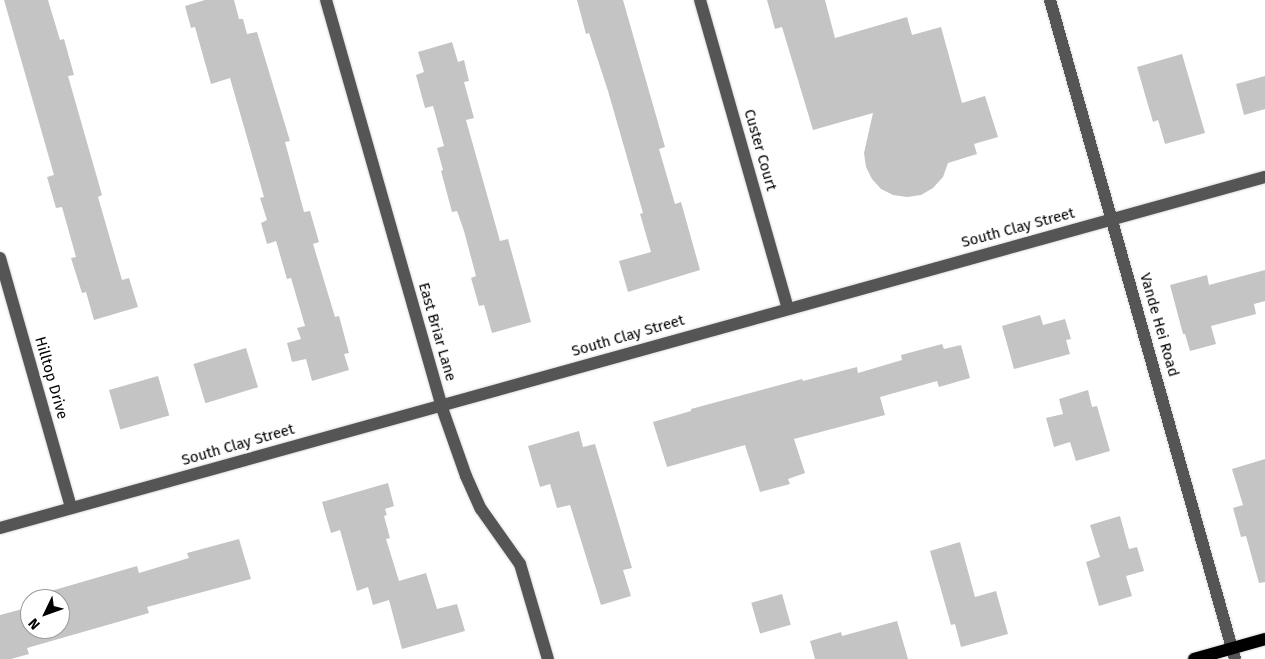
<!DOCTYPE html>
<style>
body{margin:0}
#map{position:relative;width:1265px;height:659px;overflow:hidden;background:#fff;font-family:"Fira Sans",sans-serif}
div>[style]{position:absolute}
[style*='--x']{left:calc(var(--x)*1px);top:calc(var(--y)*1px);width:calc(var(--w)*1px);rotate:calc(var(--a)*1deg)}
.building>*{inset:0;background:#c4c4c4;transform-origin:0 0}
.roads{filter:drop-shadow(0 0 1px #dbdbdb) drop-shadow(0 0 1px #dbdbdb)}
.minor>*{height:12px;margin:-6px;padding:0 6px;transform-origin:6px;border-radius:6px;background:#555}
.major>*{height:12px;margin:-6px;padding:0 6px;transform-origin:6px;border-radius:6px;background:#000}
span{translate:-50% -50%;white-space:nowrap;text-align:center;line-height:1.15;-webkit-text-stroke:4.5px #fff;paint-order:stroke}
.street-label{font-size:15px;color:#000}
.north{position:absolute;left:20px;top:589px;width:50px;height:50px;box-sizing:border-box;background:#fff;border:1px solid #999;border-radius:50%;rotate:228deg;font-size:14px;font-weight:700;line-height:20px;text-align:center;color:#000}
.north::after{content:'';display:block;margin:auto;width:18px;height:22px;background:#000;clip-path:polygon(50% 0,100% 100%,50% 72%,0 100%)}
</style>
<div id="map">
<div class="building">
<i style="clip-path:polygon(4px 0,48px 0,60px 40px,64px 39px,74px 75px,68px 76px,102px 195px,98px 197px,122px 280px,129px 278px,138px 307px,94px 320px,86px 292px,82px 293px,71px 258px,76px 257px,62px 207px,56px 208px,47px 177px,54px 175px)"></i>
<i style="clip-path:polygon(205px 0,234px 0,239px 19px,243px 19px,247px 34px,257px 32px,290px 141px,285px 142px,304px 212px,310px 211px,319px 242px,313px 244px,335px 317px,339px 316px,349px 353px,344px 354px,349px 370px,312px 381px,306px 359px,292px 362px,287px 343px,301px 339px,297px 328px,305px 326px,291px 278px,287px 279px,276px 241px,267px 244px,261px 223px,267px 220px,260px 198px,264px 197px,230px 78px,211px 84px,195px 27px,191px 28px,185px 6px)"></i>
<i style="clip-path:polygon(577px 0,623px 0,665px 147px,659px 149px,675px 204px,681px 202px,700px 270px,628px 292px,619px 261px,651px 252px,640px 214px,643px 213px,608px 91px,589px 33px,586px 34px)"></i>
<i style="clip-path:polygon(767px 0,825px 0,835px 38px,907px 17px,912px 35px,941px 27px,962px 103px,985px 96px,998px 137px,974px 144px,977px 154px,948px 163px,943px 177px,933px 188px,921px 195px,907px 197px,893px 195px,881px 189px,872px 179px,866px 167px,864px 153px,873px 113px,813px 130px,782px 27px,775px 29px)"></i>
<i style="clip-path:polygon(452px 42px,458px 62px,464px 60px,469px 81px,464px 82px,474px 118px,466px 120px,500px 241px,508px 239px,531px 322px,492px 333px,484px 305px,479px 306px,471px 278px,476px 276px,464px 231px,457px 211px,452px 212px,441px 171px,443px 170px,437px 148px,444px 146px,433px 106px,425px 108px,416px 75px,424px 72px,418px 52px)"></i>
<i style="clip-path:polygon(1182px 54px,1205px 133px,1165px 144px,1158px 120px,1153px 122px,1137px 67px)"></i>
<i style="clip-path:polygon(1265px 76px,1265px 109px,1244px 115px,1236px 84px)"></i>
<i style="clip-path:polygon(1265px 270px,1265px 301px,1254px 304px,1256px 314px,1211px 326px,1216px 344px,1190px 351px,1185px 334px,1183px 334px,1170px 285px,1207px 275px,1209px 285px)"></i>
<i style="clip-path:polygon(1040px 315px,1043px 325px,1065px 319px,1071px 339px,1066px 340px,1070px 354px,1014px 369px,1002px 326px)"></i>
<i style="clip-path:polygon(942px 344px,944px 349px,961px 345px,970px 378px,939px 387px,937px 381px,880px 397px,885px 415px,794px 439px,805px 473px,788px 479px,790px 484px,760px 492px,745px 445px,667px 467px,653px 422px,691px 411px,691px 409px,802px 379px,803px 381px,857px 367px,858px 373px,902px 360px,901px 355px)"></i>
<i style="left:246px;top:348px;width:41px;height:55px;rotate:73deg"></i>
<i style="left:158px;top:376px;width:41px;height:51px;rotate:74deg"></i>
<i style="clip-path:polygon(1088px 390px,1092px 407px,1097px 406px,1110px 451px,1076px 461px,1070px 442px,1054px 447px,1046px 418px,1063px 414px,1059px 399px)"></i>
<i style="clip-path:polygon(579px 431px,583px 447px,595px 444px,632px 568px,623px 570px,631px 596px,601px 605px,570px 505px,557px 508px,550px 484px,540px 487px,528px 446px)"></i>
<i style="clip-path:polygon(1265px 459px,1265px 582px,1259px 583px,1246px 536px,1241px 537px,1233px 508px,1243px 505px,1232px 469px)"></i>
<i style="clip-path:polygon(388px 483px,394px 506px,385px 509px,387px 515px,384px 516px,390px 538px,386px 539px,399px 581px,426px 573px,437px 609px,457px 604px,465px 631px,402px 649px,389px 600px,373px 605px,368px 587px,357px 591px,340px 530px,331px 533px,322px 502px)"></i>
<i style="clip-path:polygon(1120px 516px,1129px 549px,1137px 547px,1144px 571px,1126px 576px,1132px 596px,1099px 606px,1086px 562px,1100px 557px,1090px 525px)"></i>
<i style="clip-path:polygon(239px 539px,251px 579px,147px 607px,149px 613px,27px 648px,29px 654px,11px 659px,0 659px,0 615px,30px 607px,30px 629px,60px 629px,60px 599px,46px 599px,44px 593px,137px 566px,139px 573px,189px 558px,187px 553px)"></i>
<i style="clip-path:polygon(960px 542px,975px 597px,996px 591px,1008px 634px,961px 647px,955px 624px,951px 625px,930px 551px)"></i>
<i style="left:782px;top:594px;width:32px;height:32px;rotate:74deg"></i>
<i style="clip-path:polygon(897px 621px,908px 659px,815px 659px,810px 641px,841px 632px,842px 636px)"></i>
</div>
<div class="roads">
<div class="minor">
<i style="--x:326;--y:0;--w:421;--a:74.1"></i>
<i style="--x:441;--y:405;--w:75;--a:70.6"></i>
<i style="--x:466;--y:476;--w:36;--a:66"></i>
<i style="--x:481;--y:509;--w:67;--a:54.7"></i>
<i style="--x:520;--y:564;--w:99;--a:73.6"></i>
<i style="--x:700;--y:0;--w:321;--a:74.1"></i>
<i style="--x:1050;--y:0;--w:684;--a:74.32"></i>
<i style="--x:0;--y:258;--w:260;--a:74.1"></i>
<i style="--x:0;--y:528;--w:1313;--a:-15.51"></i>
</div>
<div class="major">
<i style="--x:1194;--y:659;--w:74;--a:-15.7"></i>
</div>
</div>
<div class="street-label">
<span style="left:760px;top:150px;rotate:74deg">Custer Court</span>
<span style="left:1018px;top:228px;rotate:-15deg">South Clay Street</span>
<span style="left:1159px;top:325px;rotate:74deg">Vande Hei Road</span>
<span style="left:437px;top:332px;rotate:74deg">East Briar Lane</span>
<span style="left:628px;top:336px;rotate:-16deg">South Clay Street</span>
<span style="left:51px;top:378px;rotate:74deg">Hilltop Drive</span>
<span style="left:238px;top:445px;rotate:-16deg">South Clay Street</span>
</div>
<div class="north">N</div>
</div>
